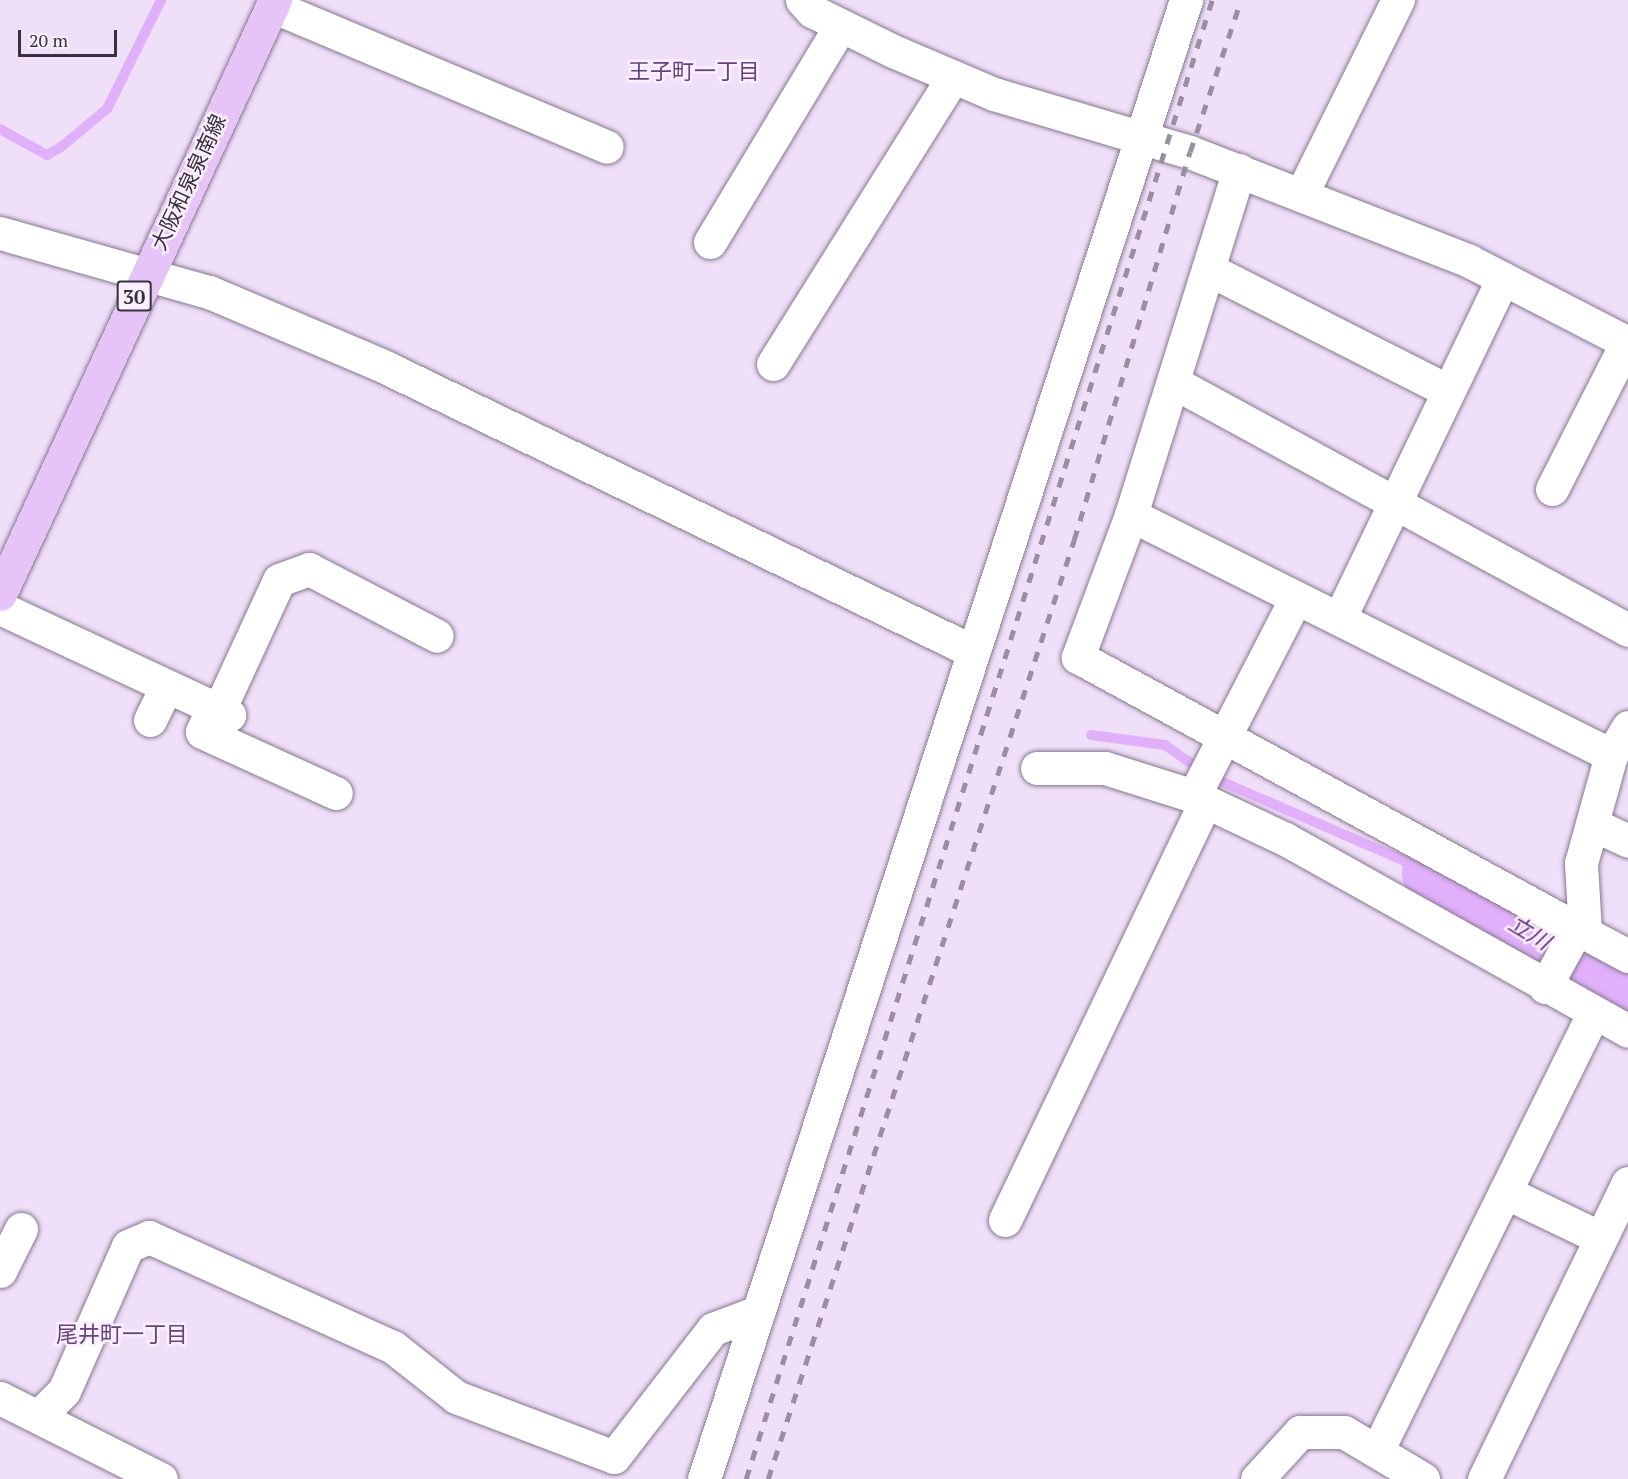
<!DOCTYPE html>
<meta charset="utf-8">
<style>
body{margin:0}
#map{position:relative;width:1628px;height:1479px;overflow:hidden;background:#f0dff9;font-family:"PT Serif","Noto Sans JP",serif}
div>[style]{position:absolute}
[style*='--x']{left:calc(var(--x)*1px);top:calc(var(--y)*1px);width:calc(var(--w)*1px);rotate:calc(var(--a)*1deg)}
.stream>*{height:10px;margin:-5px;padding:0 5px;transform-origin:5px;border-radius:5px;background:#e0b0fa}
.river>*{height:60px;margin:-30px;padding:0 30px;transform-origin:30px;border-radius:30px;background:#e0b0fa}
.roads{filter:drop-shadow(0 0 2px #86788f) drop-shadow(0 0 2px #86788f)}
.minor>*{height:33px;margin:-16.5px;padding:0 16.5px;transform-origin:16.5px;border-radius:16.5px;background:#fff}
.major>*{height:33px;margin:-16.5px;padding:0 16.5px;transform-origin:16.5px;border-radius:16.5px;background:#e6c4f8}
.rail>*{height:4.5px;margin-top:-2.25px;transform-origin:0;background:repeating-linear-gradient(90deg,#9a8ea1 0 10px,transparent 0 20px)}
span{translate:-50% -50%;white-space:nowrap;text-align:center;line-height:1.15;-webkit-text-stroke:5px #f9efff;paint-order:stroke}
.shield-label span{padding:2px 4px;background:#f9efff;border:2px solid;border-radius:4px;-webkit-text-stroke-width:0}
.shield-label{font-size:20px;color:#38323c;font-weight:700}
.street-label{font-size:21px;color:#38323c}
.neighbourhood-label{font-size:22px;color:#67427b}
.water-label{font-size:22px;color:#62277c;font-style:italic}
.scale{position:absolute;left:18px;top:30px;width:99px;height:27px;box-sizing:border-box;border:3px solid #38323c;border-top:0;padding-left:8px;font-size:18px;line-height:21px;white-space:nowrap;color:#38323c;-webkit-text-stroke:4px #f9efff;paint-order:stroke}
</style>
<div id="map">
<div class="stream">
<i style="--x:0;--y:129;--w:54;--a:29"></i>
<i style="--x:47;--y:155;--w:16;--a:-30"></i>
<i style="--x:61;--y:147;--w:60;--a:-39.6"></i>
<i style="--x:107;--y:109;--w:122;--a:-63.6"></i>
<i style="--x:1091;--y:735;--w:75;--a:7.7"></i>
<i style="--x:1165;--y:745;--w:54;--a:35.2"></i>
<i style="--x:1209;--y:776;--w:243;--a:23.5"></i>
</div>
<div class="river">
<i style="--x:1432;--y:873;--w:229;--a:31"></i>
</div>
<div class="roads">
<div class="minor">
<i style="--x:802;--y:0;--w:15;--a:48"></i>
<i style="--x:812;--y:11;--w:90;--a:26.3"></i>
<i style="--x:893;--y:51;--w:110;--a:23.1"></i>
<i style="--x:994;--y:94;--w:204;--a:16.5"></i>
<i style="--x:1190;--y:152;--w:300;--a:21.3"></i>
<i style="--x:1469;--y:261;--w:179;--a:27.3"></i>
<i style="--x:272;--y:6;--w:363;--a:22.8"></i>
<i style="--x:1239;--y:170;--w:362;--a:107.4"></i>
<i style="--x:1131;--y:515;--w:152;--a:110.5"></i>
<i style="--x:1078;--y:657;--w:577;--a:28.56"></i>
<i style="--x:1302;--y:193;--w:216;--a:-63.6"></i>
<i style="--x:0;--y:233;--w:217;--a:15.8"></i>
<i style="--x:209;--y:292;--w:187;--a:23"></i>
<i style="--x:381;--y:365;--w:654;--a:25.82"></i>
<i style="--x:710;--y:242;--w:253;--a:-58.9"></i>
<i style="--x:1208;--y:269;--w:269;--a:26.9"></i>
<i style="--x:773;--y:364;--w:339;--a:-57.9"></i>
<i style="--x:1173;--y:382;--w:518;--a:28.59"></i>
<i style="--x:1552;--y:489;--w:165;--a:-63"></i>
<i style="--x:1131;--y:515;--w:537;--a:26.57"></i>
<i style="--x:1296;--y:598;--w:223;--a:117.3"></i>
<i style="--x:1194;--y:796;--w:101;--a:25.3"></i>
<i style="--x:1285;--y:839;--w:393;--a:29.2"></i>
<i style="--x:0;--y:608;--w:253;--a:25"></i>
<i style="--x:1339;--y:619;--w:378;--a:-64.3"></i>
<i style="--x:213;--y:708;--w:26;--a:115"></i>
<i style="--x:202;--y:732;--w:147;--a:24.5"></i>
<i style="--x:219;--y:710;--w:143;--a:-65.2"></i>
<i style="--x:279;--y:580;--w:32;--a:-20"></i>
<i style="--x:309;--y:569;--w:144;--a:27.6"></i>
<i style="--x:150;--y:720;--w:37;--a:-64"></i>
<i style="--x:1628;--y:727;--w:33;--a:121"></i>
<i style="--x:1611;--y:755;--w:112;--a:105.5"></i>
<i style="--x:1581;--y:863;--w:70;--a:86.7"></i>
<i style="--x:1585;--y:933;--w:49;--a:28.1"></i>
<i style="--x:1037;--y:768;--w:68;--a:0"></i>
<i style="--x:1105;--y:768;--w:93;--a:17.5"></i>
<i style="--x:1592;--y:824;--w:40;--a:25"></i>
<i style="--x:1545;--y:987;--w:67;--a:-61.5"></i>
<i style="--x:1505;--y:1192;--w:106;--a:25.6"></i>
<i style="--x:1005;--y:1220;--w:463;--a:-64.4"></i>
<i style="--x:0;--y:1271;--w:47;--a:-63.4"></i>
<i style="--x:0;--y:1398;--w:180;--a:26.7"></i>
<i style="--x:39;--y:1416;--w:35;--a:-45"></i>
<i style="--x:64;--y:1391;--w:158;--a:-66.2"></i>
<i style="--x:128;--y:1246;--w:23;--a:-23"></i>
<i style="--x:149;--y:1237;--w:268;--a:24.3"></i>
<i style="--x:393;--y:1347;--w:80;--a:38.4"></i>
<i style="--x:456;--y:1397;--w:169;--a:20.8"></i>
<i style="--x:614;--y:1457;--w:162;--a:-52.3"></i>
<i style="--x:713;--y:1329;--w:48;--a:-20.7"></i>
<i style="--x:1377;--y:1451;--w:487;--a:-63.7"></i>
<i style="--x:704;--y:1479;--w:1556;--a:-71.95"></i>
<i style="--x:1257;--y:1479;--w:64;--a:-47.5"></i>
<i style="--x:1300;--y:1432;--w:44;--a:0"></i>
<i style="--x:1344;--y:1432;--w:92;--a:30.7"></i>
<i style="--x:1484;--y:1479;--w:329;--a:-64.1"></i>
</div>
<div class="major">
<i style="--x:0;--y:594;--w:655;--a:-65.16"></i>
</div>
</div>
<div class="rail">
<i style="--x:746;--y:1479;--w:1551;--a:-72.51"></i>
<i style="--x:768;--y:1479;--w:988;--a:-71.95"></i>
<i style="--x:1074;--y:540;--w:405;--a:-73.4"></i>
<i style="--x:1190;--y:152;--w:160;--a:-71.5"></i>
</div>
<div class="shield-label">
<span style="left:134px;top:296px">30</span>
</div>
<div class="street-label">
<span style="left:188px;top:182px;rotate:-65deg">大阪和泉泉南線</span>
</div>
<div class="neighbourhood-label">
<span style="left:694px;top:71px">王子町一丁目</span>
<span style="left:122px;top:1334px">尾井町一丁目</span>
</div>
<div class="water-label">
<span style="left:1530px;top:932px;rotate:31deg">立川</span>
</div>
<div class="scale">20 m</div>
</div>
